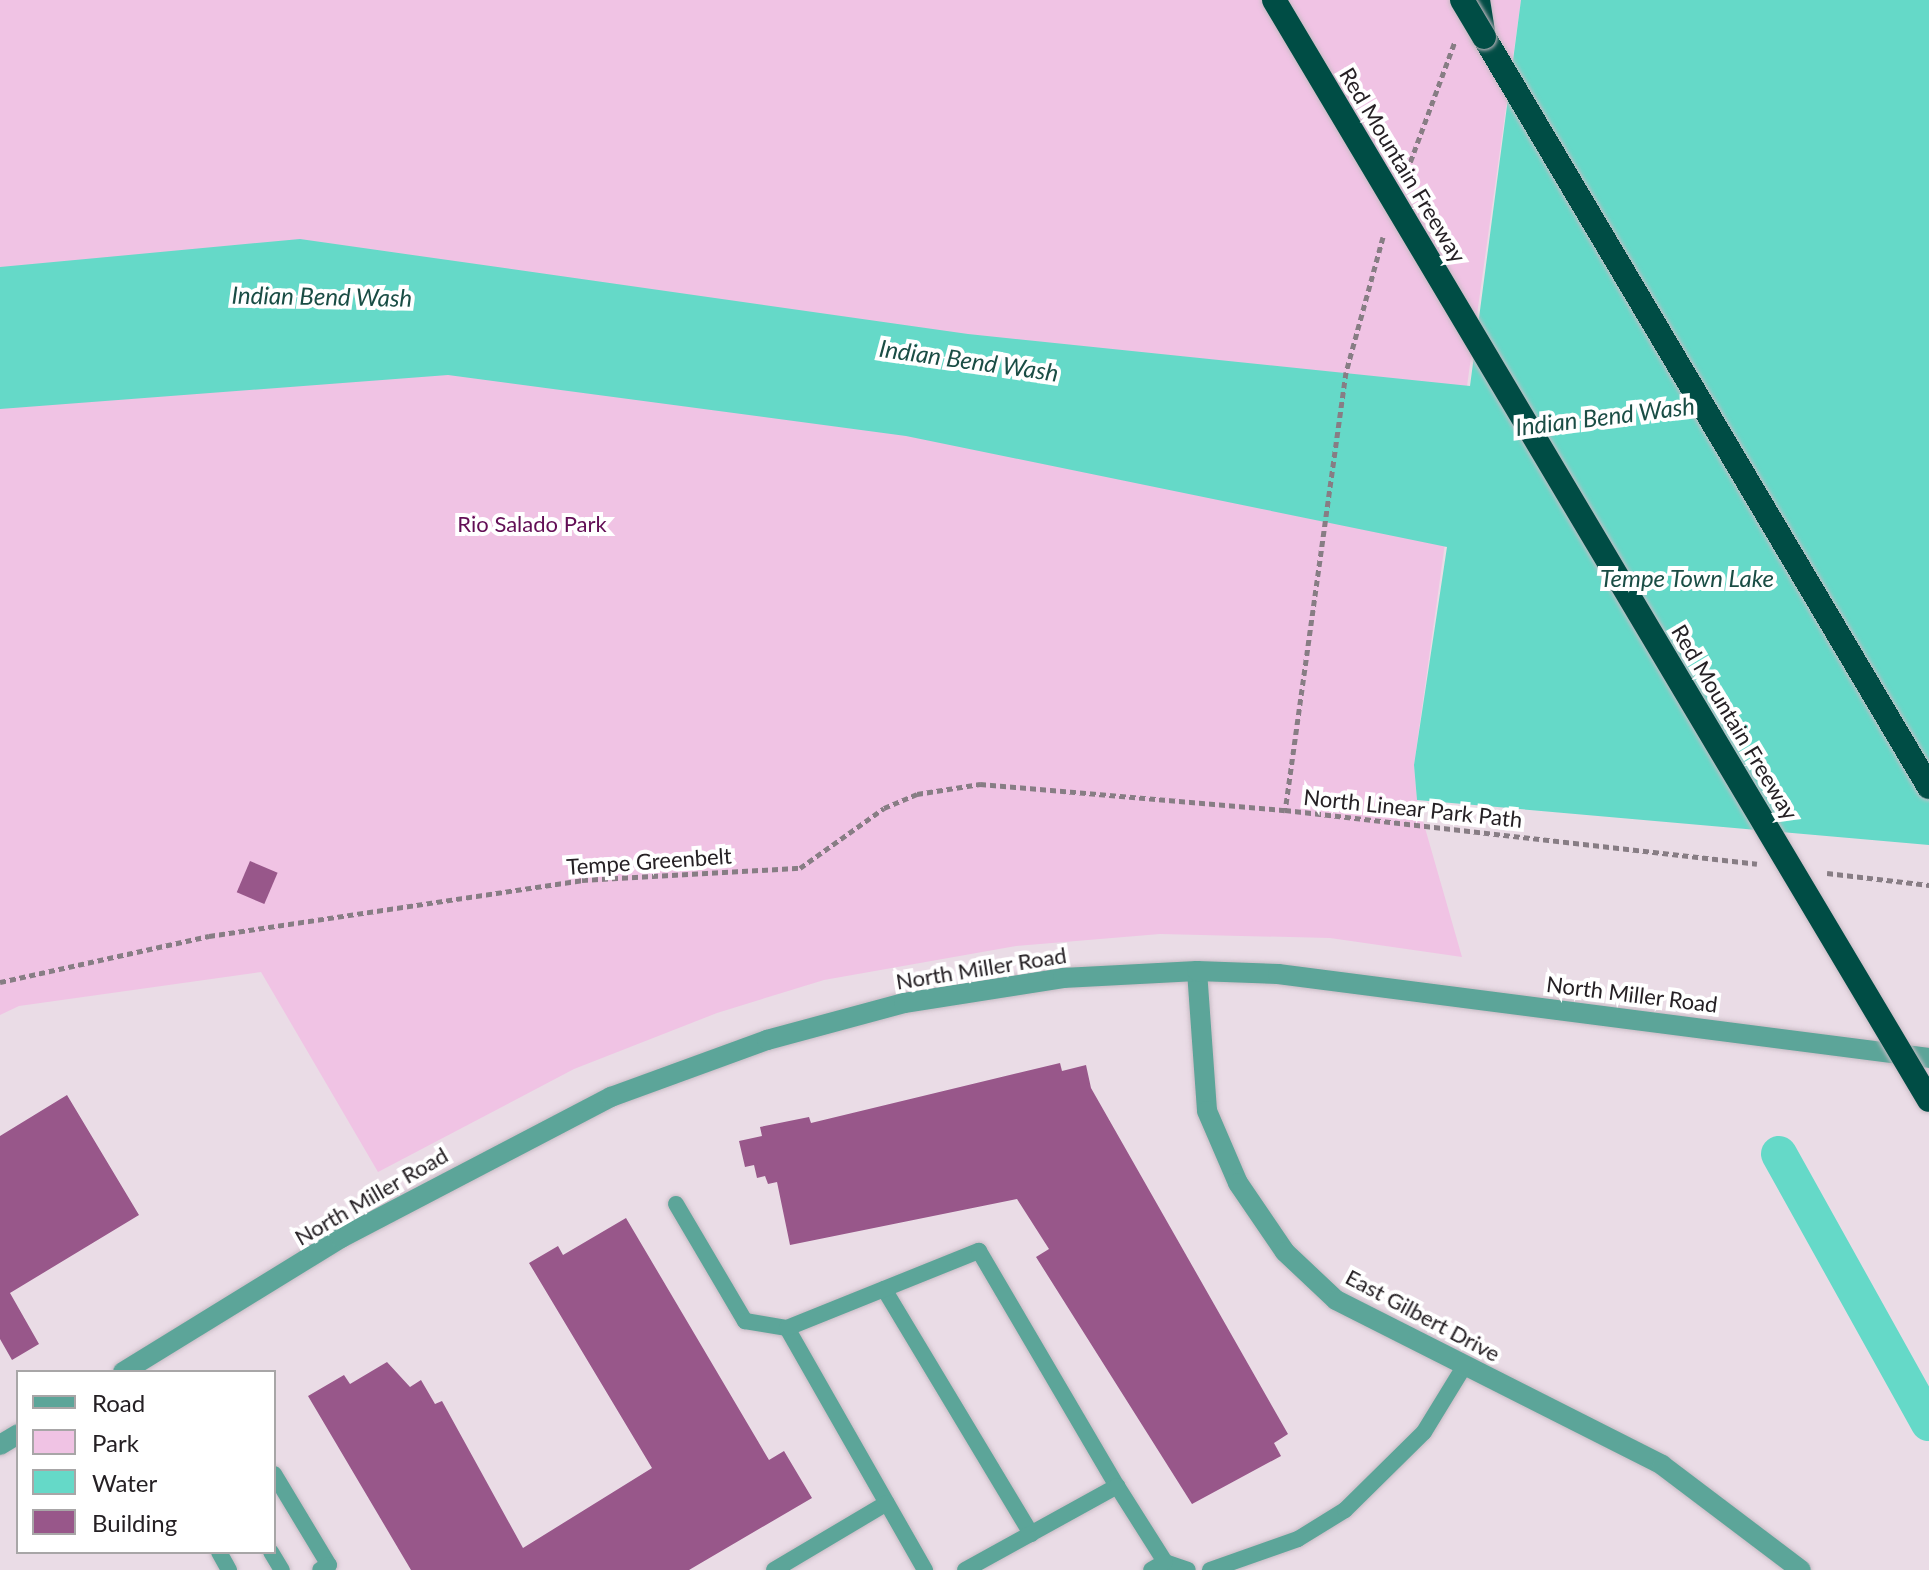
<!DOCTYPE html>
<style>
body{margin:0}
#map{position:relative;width:1929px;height:1570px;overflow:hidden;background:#eadce6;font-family:Lato,sans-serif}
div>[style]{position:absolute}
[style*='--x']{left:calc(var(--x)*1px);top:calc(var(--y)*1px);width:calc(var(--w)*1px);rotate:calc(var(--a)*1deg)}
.green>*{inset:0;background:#f0c3e4}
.water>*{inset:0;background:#65d9c8}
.canal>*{height:36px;margin:-18px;padding:0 18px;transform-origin:18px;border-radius:18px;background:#65d9c8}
.building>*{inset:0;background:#98578a;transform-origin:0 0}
.path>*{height:5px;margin-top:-2.5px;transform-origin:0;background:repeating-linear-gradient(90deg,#877d84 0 6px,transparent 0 10px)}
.roads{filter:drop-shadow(0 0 2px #c7bac3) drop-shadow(0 0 2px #c7bac3)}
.service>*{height:16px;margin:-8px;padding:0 8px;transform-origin:8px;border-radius:8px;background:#5ca599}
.minor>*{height:20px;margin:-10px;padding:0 10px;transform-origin:10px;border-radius:10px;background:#5ca599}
.tertiary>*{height:20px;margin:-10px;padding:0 10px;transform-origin:10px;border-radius:10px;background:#5ca599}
.motorway>*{height:24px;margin:-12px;padding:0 12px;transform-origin:12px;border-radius:12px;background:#004d45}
.bridges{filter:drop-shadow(0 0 2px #c7bac3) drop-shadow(0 0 2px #c7bac3)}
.motorway-bridge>*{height:24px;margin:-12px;padding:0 12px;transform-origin:12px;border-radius:12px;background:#004d45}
span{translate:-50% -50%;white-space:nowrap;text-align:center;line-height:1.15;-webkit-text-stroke:8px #fff;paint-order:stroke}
.street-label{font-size:22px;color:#252024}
.park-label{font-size:22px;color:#620e55}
.water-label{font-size:24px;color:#1a4d45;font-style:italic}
.legend{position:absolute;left:16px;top:1370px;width:260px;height:184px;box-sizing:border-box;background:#fff;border:2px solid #a8a6a7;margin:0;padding:10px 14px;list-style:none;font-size:24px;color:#252024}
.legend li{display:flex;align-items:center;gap:16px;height:40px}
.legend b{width:40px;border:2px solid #a8a6a7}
</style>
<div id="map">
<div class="green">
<i style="clip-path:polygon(0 0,1521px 0,1414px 765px,1417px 800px,1462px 957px,1330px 938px,1160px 934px,1016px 946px,824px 980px,717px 1013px,574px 1069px,378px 1172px,261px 972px,19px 1006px,0 1015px)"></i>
</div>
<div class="water">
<i style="clip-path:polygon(1521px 0,1929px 0,1929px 845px,1417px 800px,1414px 765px,1447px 547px,906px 436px,448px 375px,0 409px,0 267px,300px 239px,968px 334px,1470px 386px)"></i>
</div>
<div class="canal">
<i style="--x:1779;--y:1154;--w:308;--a:60.9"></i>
</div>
<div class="building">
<i style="left:250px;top:861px;width:30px;height:34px;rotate:23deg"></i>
<i style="clip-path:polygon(1060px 1063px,1062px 1071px,1086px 1065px,1091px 1088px,1288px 1434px,1274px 1443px,1281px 1456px,1192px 1504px,1036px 1257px,1049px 1249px,1017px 1199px,790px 1245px,777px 1182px,768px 1184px,765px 1176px,757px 1178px,754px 1165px,745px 1167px,739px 1141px,762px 1136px,760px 1127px,809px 1117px,811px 1123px)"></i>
<i style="clip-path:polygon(67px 1095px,139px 1215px,10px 1293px,39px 1344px,12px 1360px,0 1339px,0 1136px)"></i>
<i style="clip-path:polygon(626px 1218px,769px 1460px,784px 1451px,812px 1498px,689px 1570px,411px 1570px,308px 1396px,344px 1375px,350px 1384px,387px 1362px,410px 1387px,421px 1380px,435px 1404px,442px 1401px,523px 1548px,652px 1468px,529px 1263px,558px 1246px,563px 1255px)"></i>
</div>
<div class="path">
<i style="--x:1407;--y:171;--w:139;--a:-69.7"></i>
<i style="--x:1383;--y:237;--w:140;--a:105.3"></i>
<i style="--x:1346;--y:372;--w:442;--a:97.9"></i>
<i style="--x:1285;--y:810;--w:475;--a:6.5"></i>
<i style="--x:1827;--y:873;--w:103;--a:6.7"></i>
<i style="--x:0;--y:982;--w:214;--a:-12.4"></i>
<i style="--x:209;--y:936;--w:377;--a:-8.5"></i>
<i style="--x:582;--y:880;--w:218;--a:-3.2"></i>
<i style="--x:800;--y:868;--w:103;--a:-35.5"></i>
<i style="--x:884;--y:808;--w:36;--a:-23"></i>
<i style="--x:917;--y:794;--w:64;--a:-9"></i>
<i style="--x:980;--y:784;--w:306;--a:4.9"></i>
</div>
<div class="roads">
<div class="service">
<i style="--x:676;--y:1204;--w:136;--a:59.5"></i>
<i style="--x:745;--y:1321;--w:43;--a:9.5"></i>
<i style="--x:787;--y:1328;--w:279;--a:60.3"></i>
<i style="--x:884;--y:1289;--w:286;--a:59"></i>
<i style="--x:787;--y:1328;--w:207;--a:-21.9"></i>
<i style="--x:979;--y:1251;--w:273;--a:59.6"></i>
<i style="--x:274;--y:1474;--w:106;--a:58.9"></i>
<i style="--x:329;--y:1565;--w:10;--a:151"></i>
<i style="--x:219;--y:1552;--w:21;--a:61"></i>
<i style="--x:271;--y:1552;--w:21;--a:59"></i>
<i style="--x:1165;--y:1562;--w:24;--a:19"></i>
<i style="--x:774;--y:1570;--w:131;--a:-30.7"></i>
<i style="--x:965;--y:1570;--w:174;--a:-28.9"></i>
<i style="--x:1117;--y:1486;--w:90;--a:57.7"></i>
<i style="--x:1165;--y:1562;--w:16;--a:150"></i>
<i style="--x:1210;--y:1570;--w:93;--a:-19.4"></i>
<i style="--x:1298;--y:1539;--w:55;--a:-31.7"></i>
<i style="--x:1345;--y:1510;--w:111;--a:-44.6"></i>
<i style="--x:1424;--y:1432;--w:79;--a:-58.5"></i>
</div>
<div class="minor">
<i style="--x:1197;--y:971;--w:140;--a:85.9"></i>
<i style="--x:1207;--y:1111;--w:78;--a:66.7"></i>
<i style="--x:1238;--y:1183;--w:83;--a:55.7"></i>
<i style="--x:1285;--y:1252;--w:70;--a:43.3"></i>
<i style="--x:1336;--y:1300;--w:365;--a:26.8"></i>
<i style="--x:1662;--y:1465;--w:174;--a:37.1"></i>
</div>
<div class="tertiary">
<i style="--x:123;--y:1372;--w:256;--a:-31.6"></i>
<i style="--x:341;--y:1238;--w:305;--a:-27.6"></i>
<i style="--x:611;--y:1097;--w:166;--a:-20.1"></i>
<i style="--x:767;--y:1040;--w:142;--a:-15.1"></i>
<i style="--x:904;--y:1003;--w:161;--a:-8.9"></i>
<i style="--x:1063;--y:978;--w:134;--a:-3"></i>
<i style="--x:1197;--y:971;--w:81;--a:2.1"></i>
<i style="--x:1278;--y:974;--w:656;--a:7.35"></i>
<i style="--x:0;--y:1445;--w:21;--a:-31"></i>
</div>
<div class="motorway">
<i style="--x:1478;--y:0;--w:37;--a:81"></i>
<i style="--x:1484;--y:37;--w:872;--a:59.32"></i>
</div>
</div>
<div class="bridges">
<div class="motorway-bridge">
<i style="--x:1274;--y:0;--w:1280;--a:59.23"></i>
<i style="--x:1462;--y:0;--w:43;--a:59.3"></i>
</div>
</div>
<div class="street-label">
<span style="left:1403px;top:165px;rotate:59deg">Red Mountain Freeway</span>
<span style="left:1735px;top:722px;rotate:59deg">Red Mountain Freeway</span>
<span style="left:1413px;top:808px;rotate:6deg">North Linear Park Path</span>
<span style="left:649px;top:861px;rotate:-4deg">Tempe Greenbelt</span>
<span style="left:981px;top:968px;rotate:-9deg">North Miller Road</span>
<span style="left:1632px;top:994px;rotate:7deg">North Miller Road</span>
<span style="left:371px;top:1196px;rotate:-30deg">North Miller Road</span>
<span style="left:1423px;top:1315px;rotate:28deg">East Gilbert Drive</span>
</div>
<div class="park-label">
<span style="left:532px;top:524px">Rio Salado Park</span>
</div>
<div class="water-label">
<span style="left:322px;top:296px;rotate:1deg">Indian Bend Wash</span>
<span style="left:969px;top:360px;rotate:8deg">Indian Bend Wash</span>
<span style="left:1605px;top:416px;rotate:-7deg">Indian Bend Wash</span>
<span style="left:1687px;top:578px">Tempe Town Lake</span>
</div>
<ul class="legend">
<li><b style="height:10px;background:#5ca599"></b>Road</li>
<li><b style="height:22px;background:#f0c3e4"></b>Park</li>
<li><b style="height:22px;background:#65d9c8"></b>Water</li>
<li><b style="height:22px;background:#98578a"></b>Building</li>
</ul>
</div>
